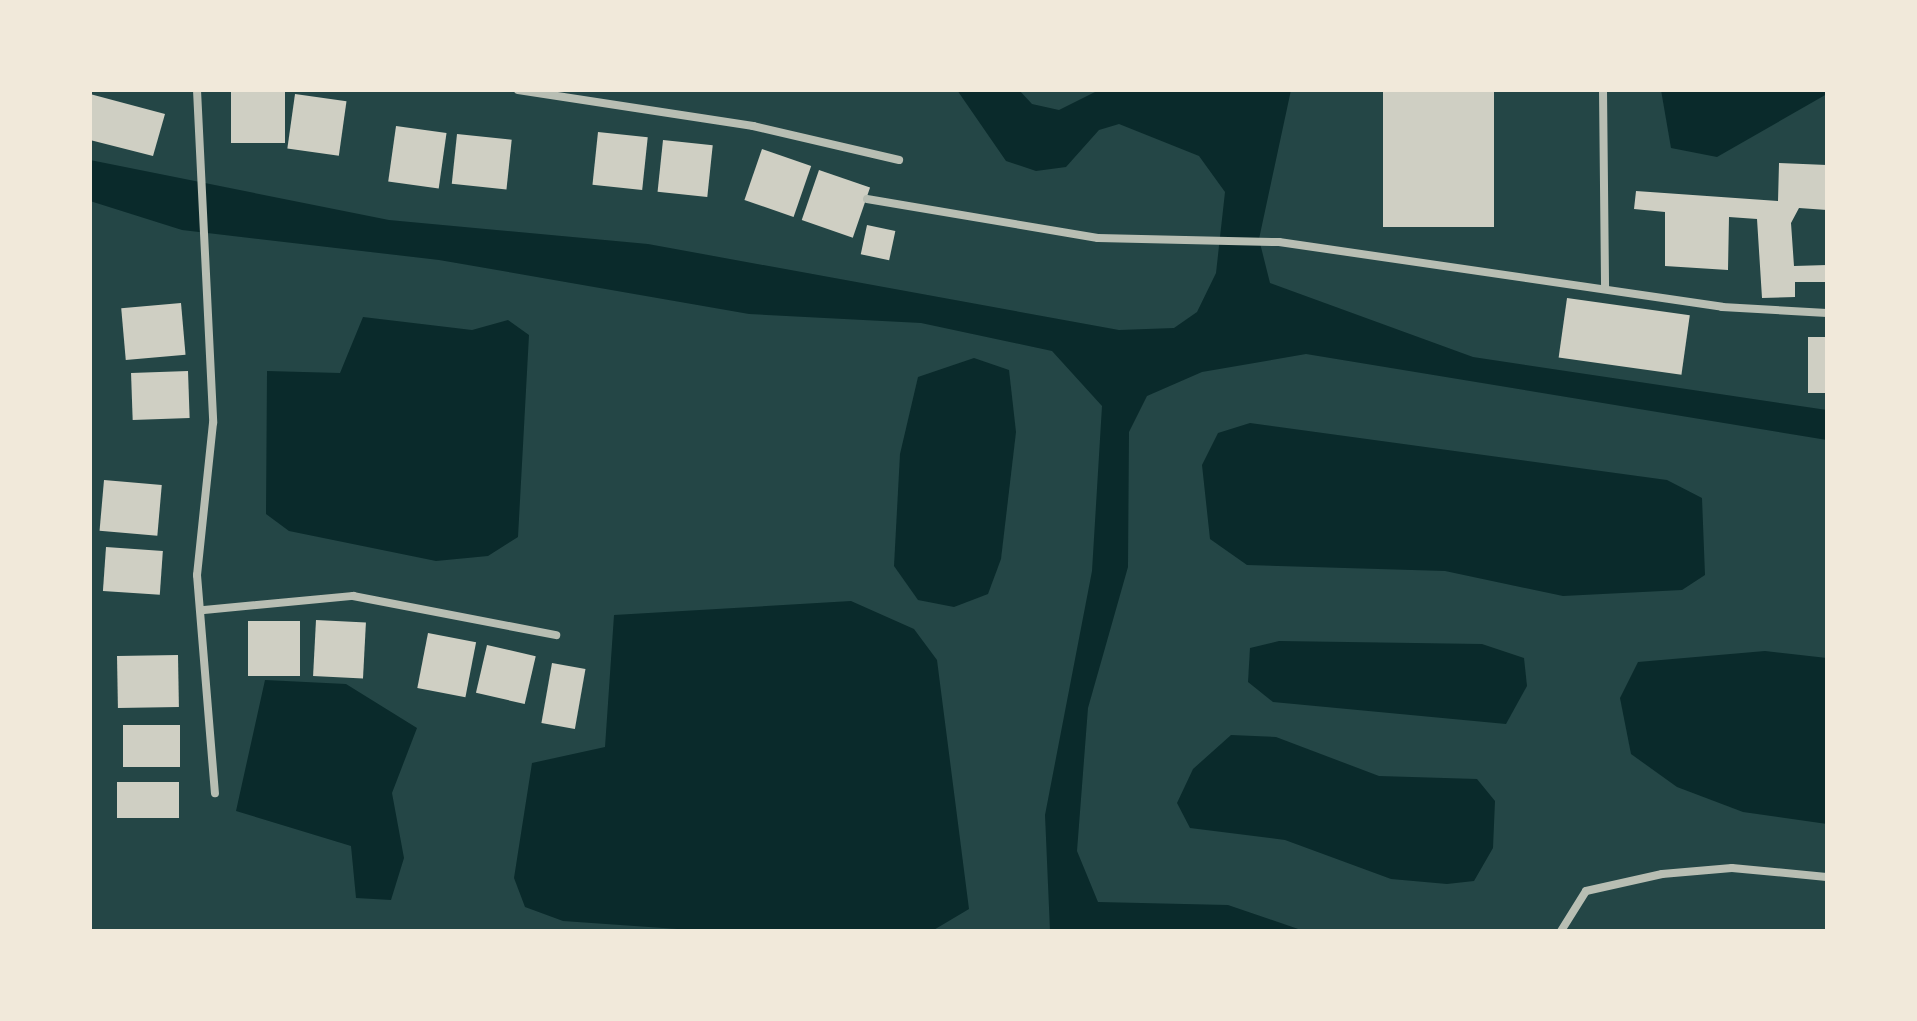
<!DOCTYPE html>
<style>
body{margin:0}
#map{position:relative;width:1917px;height:1021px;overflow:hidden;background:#0f3d3e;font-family:"DejaVu Sans",sans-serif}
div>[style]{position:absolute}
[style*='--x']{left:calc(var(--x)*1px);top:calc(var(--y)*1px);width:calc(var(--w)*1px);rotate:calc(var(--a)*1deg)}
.green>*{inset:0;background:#244646;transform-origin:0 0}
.water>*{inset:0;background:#0a2a2b}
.building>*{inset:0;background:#cfcfc3;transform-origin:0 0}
.service>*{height:8px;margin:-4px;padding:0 4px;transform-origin:4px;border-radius:4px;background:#b8beb3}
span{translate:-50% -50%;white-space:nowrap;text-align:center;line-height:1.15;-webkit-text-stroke:8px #f1e9da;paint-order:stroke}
.frame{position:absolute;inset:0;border:92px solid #f1e9da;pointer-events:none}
</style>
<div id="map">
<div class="green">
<i style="left:90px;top:90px;width:1737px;height:841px"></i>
</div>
<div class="water">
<i style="clip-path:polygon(957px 90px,1019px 90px,1032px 104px,1059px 110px,1099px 90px,1291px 90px,1259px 239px,1270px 283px,1473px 357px,1827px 410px,1827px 440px,1306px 354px,1202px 372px,1147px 396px,1129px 432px,1128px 567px,1088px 708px,1077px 851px,1098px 902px,1228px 905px,1304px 931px,1050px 931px,1045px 815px,1092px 571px,1102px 406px,1052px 351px,921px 323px,749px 314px,439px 260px,182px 230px,90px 201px,90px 160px,389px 220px,648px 244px,1119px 330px,1174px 328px,1197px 312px,1216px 273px,1225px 192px,1199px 156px,1119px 124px,1099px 130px,1066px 167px,1036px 171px,1006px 161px)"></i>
<i style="clip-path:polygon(1661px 90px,1827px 90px,1827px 94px,1717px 157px,1671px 148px)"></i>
<i style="clip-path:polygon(363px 317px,472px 330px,508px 320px,529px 335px,518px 537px,488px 556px,436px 561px,289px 531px,266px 514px,267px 371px,340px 373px)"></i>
<i style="clip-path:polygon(974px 358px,1009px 370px,1016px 432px,1001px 559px,988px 594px,954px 607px,918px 600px,894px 566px,900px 454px,918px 377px)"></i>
<i style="clip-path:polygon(1250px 423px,1667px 480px,1702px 498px,1705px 575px,1682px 590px,1563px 596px,1445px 571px,1247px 565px,1210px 539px,1202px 465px,1218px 433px)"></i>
<i style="clip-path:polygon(851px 601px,914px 629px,937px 660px,969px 909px,932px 931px,706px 931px,563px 921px,525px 907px,514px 878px,532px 763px,605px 747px,614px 615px)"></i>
<i style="clip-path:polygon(1279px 641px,1482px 644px,1524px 658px,1527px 686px,1506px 724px,1273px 702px,1248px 682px,1250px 648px)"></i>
<i style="clip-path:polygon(1765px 651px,1827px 658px,1827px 824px,1743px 812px,1677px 787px,1631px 754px,1620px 698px,1638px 662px)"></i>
<i style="clip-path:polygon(265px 680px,346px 684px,417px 728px,392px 793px,404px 858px,391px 900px,356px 898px,351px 846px,236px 811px)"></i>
<i style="clip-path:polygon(1231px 735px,1276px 737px,1379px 776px,1477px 779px,1495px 801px,1493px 848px,1474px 881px,1447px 884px,1391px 879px,1285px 840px,1190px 828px,1177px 803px,1193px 769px)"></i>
</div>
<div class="building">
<i style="left:231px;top:90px;width:54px;height:53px"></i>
<i style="left:1383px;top:90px;width:111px;height:137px"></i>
<i style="clip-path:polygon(90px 94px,165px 114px,153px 156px,90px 140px)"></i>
<i style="left:295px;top:94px;width:52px;height:55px;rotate:8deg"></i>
<i style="left:396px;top:126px;width:51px;height:56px;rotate:8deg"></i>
<i style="left:598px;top:132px;width:50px;height:53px;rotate:6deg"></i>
<i style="left:457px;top:134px;width:55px;height:50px;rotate:6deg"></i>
<i style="left:663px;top:140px;width:50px;height:52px;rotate:6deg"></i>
<i style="left:762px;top:149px;width:52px;height:54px;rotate:19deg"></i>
<i style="clip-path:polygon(1779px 163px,1827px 165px,1827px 210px,1799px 208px,1791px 223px,1794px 266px,1827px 265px,1827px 282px,1795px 282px,1795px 297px,1762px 298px,1757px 219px,1729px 217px,1728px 270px,1665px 266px,1665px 212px,1634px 209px,1636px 191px,1778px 201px)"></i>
<i style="left:819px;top:170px;width:54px;height:53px;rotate:19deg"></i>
<i style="left:867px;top:225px;width:29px;height:30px;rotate:12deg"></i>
<i style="left:1567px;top:298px;width:124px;height:60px;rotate:8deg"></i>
<i style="left:181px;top:303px;width:52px;height:60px;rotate:85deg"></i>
<i style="left:1808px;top:337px;width:19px;height:56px"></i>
<i style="left:188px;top:371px;width:47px;height:57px;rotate:88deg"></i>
<i style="left:104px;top:480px;width:58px;height:51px;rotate:5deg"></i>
<i style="left:106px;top:547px;width:57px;height:44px;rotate:4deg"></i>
<i style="left:316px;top:620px;width:50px;height:56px;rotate:3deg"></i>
<i style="left:300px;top:621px;width:55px;height:52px;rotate:90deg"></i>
<i style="left:428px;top:633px;width:49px;height:56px;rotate:11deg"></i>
<i style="left:487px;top:645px;width:50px;height:49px;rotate:13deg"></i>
<i style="left:178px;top:655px;width:52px;height:61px;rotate:89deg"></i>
<i style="left:552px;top:663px;width:34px;height:61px;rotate:10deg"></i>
<i style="left:123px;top:725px;width:57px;height:42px"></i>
<i style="left:179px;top:782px;width:36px;height:62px;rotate:90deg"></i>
</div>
<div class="service">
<i style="--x:197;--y:90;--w:333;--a:87.2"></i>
<i style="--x:213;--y:423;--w:153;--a:96"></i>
<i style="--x:197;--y:575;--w:219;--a:85.3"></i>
<i style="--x:518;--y:90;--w:238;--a:8.7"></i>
<i style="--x:753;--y:126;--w:150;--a:13.1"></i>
<i style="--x:1603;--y:90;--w:199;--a:89.4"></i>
<i style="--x:867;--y:199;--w:234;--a:9.6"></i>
<i style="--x:1098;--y:238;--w:181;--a:1.3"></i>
<i style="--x:1279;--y:242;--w:448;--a:8.3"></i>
<i style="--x:1722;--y:307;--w:105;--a:3.3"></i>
<i style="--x:204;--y:610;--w:150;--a:-5.4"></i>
<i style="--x:353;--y:596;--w:207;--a:10.9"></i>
<i style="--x:1561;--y:931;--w:47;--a:-58"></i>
<i style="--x:1586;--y:891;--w:78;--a:-12.6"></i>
<i style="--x:1662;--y:874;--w:70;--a:-4.9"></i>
<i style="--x:1732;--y:868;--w:95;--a:5.4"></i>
</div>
<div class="frame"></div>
</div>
